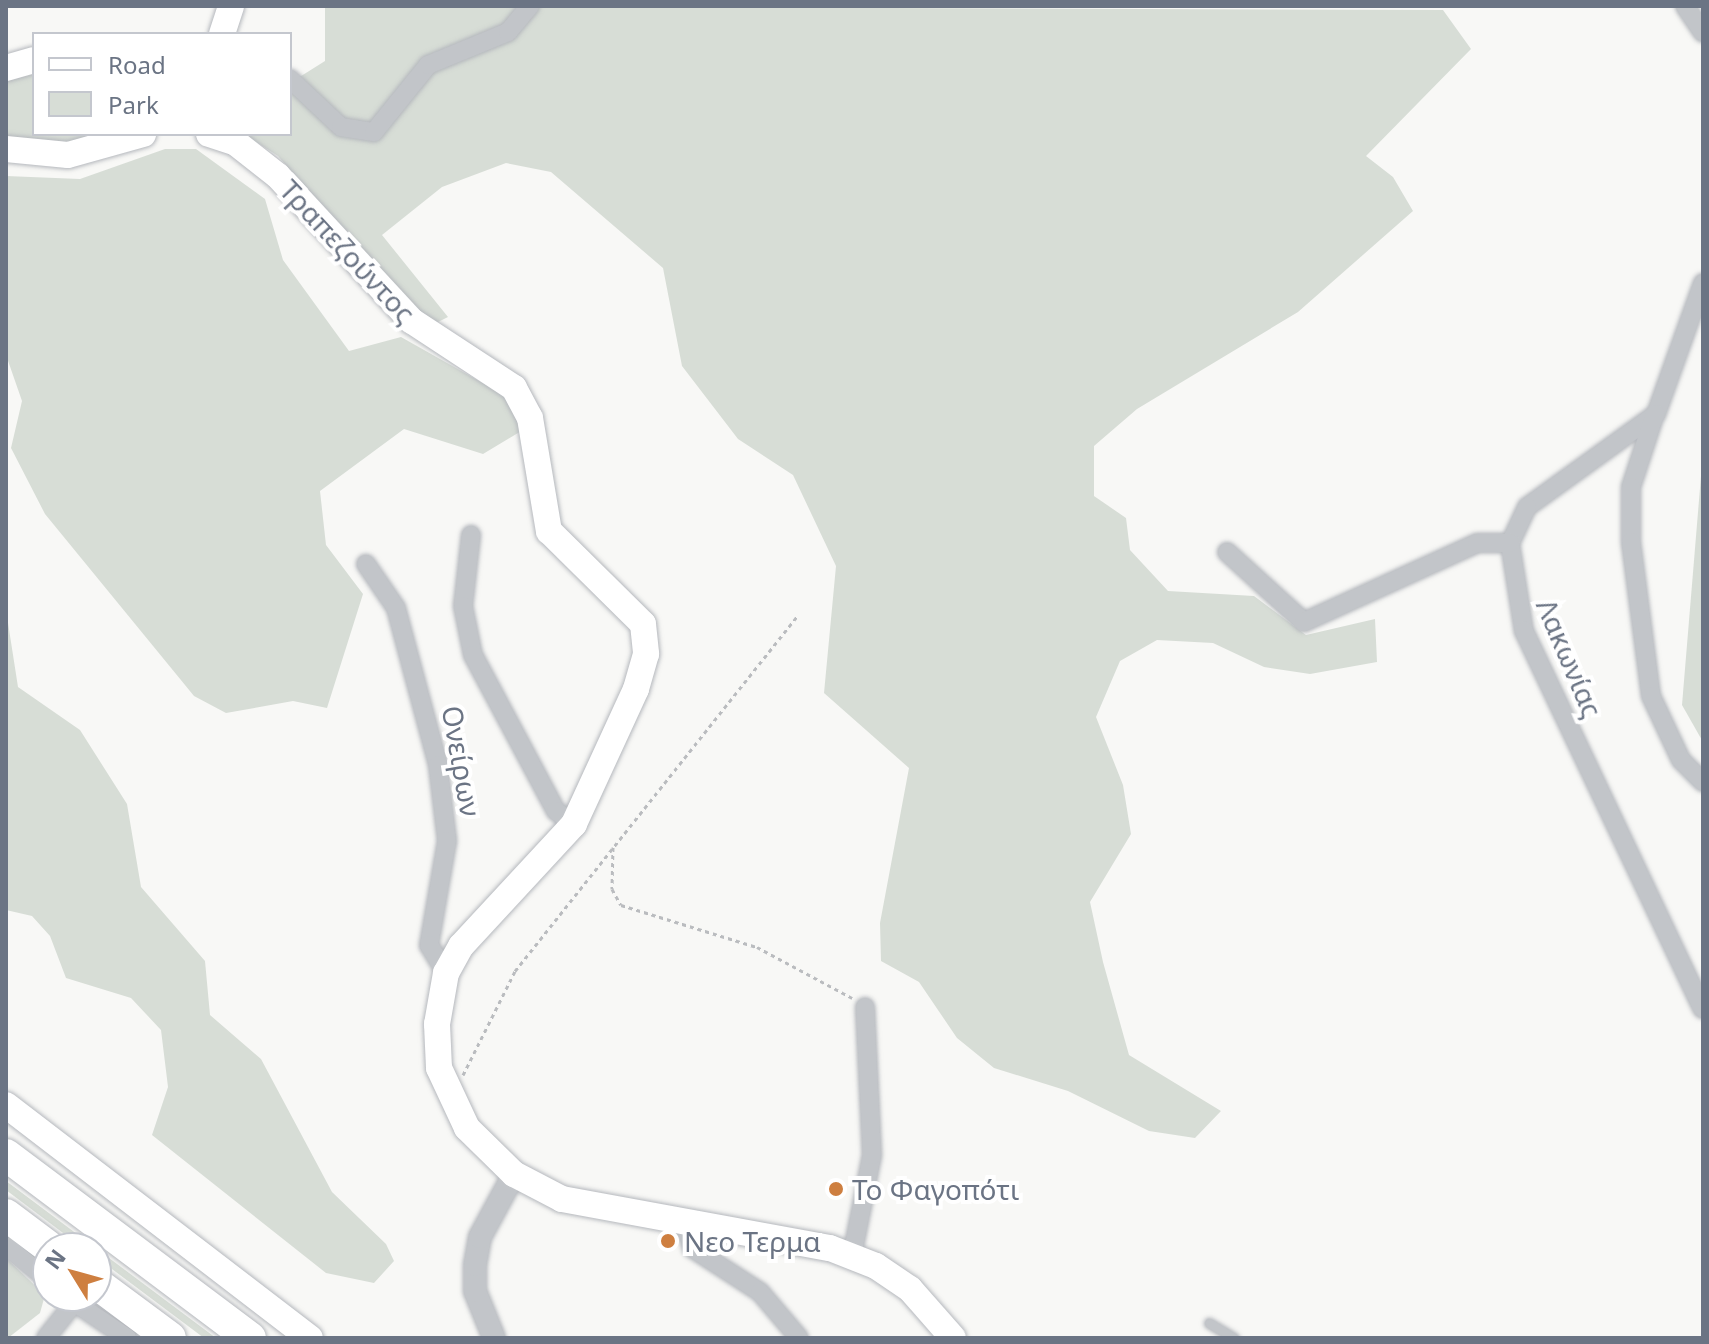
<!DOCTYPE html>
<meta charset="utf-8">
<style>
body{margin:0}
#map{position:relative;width:1709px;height:1344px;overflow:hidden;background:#f8f8f6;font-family:"Noto Sans",sans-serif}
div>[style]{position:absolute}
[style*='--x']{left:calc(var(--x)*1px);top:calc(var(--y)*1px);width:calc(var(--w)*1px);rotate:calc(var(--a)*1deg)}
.green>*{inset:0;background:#d7ddd6}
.path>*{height:3px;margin-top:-1.5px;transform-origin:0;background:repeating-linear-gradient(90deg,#babcbf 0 4px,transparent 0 8px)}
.roads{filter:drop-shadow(0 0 2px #b5b8bd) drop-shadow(0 0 2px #b5b8bd)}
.service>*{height:9px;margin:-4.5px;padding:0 4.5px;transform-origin:4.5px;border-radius:4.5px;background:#c2c5c9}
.minor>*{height:18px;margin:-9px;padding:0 9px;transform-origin:9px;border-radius:9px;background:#c2c5c9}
.tertiary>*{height:22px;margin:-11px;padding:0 11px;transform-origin:11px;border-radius:11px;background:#c2c5c9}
.secondary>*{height:26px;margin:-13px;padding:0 13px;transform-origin:13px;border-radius:13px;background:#fff}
.motorway>*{height:32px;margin:-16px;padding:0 16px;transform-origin:16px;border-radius:16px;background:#fff}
.dots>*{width:22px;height:22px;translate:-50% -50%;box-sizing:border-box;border:4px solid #fff;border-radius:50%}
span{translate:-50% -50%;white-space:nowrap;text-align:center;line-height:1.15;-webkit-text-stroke:8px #fff;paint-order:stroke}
.street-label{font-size:28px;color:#6b7484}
.poi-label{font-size:28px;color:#6b7484}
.left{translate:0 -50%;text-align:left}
.frame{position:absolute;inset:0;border:8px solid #6b7484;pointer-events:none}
.legend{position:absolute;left:32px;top:32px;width:260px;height:104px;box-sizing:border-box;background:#fff;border:2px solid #c4c7ce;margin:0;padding:10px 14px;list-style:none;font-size:24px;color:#6b7484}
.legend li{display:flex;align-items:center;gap:16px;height:40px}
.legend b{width:40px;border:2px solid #c4c7ce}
.north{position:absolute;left:32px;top:1232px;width:80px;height:80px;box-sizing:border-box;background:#fff;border:2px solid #c4c7ce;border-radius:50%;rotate:307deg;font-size:22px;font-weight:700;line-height:32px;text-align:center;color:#6b7484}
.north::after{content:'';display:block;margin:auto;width:28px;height:36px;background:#ce7f40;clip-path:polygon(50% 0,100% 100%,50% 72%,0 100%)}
</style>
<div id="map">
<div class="green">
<i style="clip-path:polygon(325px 6px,1443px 10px,1471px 49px,1366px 156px,1393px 177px,1413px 211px,1298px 312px,1137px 409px,1094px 446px,1094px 496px,1126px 518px,1130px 550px,1168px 591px,1254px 596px,1306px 635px,1375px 619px,1377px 662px,1310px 674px,1264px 667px,1213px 643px,1157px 640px,1120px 661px,1096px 717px,1123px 785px,1131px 834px,1090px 902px,1103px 962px,1129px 1055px,1221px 1111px,1195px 1138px,1149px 1131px,1068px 1091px,994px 1068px,957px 1038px,919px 982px,881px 961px,880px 923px,909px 768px,824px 693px,836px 566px,793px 475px,738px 439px,682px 366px,663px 268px,551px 172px,506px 163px,442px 187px,382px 235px,448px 317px,428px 327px,278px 156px,244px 134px,290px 134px,290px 83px,325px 61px)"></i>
<i style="clip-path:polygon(34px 74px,34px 134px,104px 134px,57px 145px,6px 136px,6px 81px)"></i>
<i style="clip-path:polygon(165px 149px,196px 149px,265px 199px,283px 260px,349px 351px,401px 337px,511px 399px,523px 430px,483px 454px,404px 429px,320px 491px,326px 545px,363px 594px,327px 708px,293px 701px,226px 713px,194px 696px,45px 514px,11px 448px,22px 401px,6px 355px,6px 176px,80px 179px)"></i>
<i style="clip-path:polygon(1703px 452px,1703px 742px,1682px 705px)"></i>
<i style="clip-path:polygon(6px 610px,18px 687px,80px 730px,127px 804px,141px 887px,205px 961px,210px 1015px,261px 1059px,332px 1192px,386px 1244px,394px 1261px,374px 1283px,326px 1273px,152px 1135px,168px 1087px,161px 1030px,131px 998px,66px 978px,50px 936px,32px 916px,6px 910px)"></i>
<i style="clip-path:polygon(6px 1181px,216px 1338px,204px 1338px,96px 1257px,96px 1248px,83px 1248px,6px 1190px)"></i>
<i style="clip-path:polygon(6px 1258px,45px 1295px,40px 1313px,8px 1338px)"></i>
</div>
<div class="path">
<i style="--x:613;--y:847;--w:42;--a:91.4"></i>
<i style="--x:612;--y:889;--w:18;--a:61"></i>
<i style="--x:621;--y:905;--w:142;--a:17.2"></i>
<i style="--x:757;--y:947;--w:108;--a:28.2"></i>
<i style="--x:463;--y:1075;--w:116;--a:-63.4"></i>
<i style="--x:515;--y:971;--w:455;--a:-51.5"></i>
</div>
<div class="roads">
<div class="service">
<i style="--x:1209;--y:1323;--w:29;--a:31"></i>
</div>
<div class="minor">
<i style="--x:1685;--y:6;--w:32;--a:56"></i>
<i style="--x:290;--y:79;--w:70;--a:43.3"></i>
<i style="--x:341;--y:127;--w:33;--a:9"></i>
<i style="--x:374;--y:132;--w:86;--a:-51.1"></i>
<i style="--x:428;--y:65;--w:87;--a:-22.4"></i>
<i style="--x:508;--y:32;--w:34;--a:-50"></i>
<i style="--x:1703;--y:283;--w:139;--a:109.7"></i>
<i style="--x:1656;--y:414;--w:159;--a:144.2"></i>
<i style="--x:1527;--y:507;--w:40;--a:115"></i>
<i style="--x:1510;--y:543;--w:89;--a:81"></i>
<i style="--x:1524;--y:631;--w:418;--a:64.7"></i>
<i style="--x:1655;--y:414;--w:77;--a:108.2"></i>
<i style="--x:1631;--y:487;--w:55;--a:90"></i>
<i style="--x:1631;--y:542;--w:155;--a:82.6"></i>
<i style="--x:1651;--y:696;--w:71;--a:64.9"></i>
<i style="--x:1681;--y:760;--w:31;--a:45"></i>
<i style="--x:471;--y:535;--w:71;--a:96.4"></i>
<i style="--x:463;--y:606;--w:50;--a:78.5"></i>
<i style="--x:473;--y:655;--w:177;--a:62"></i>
<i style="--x:556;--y:811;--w:22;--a:36"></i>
<i style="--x:1227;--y:552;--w:104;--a:42.3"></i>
<i style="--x:1304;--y:622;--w:190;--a:-24.5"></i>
<i style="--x:1477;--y:543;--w:33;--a:0"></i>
<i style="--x:366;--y:564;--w:53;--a:55.7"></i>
<i style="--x:396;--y:608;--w:163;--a:75"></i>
<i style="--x:438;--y:765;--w:77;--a:83.2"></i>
<i style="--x:447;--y:841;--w:106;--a:99.8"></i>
<i style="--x:429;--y:945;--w:33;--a:59"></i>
<i style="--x:685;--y:1223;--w:26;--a:74"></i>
<i style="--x:692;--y:1248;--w:81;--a:32.9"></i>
<i style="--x:760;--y:1292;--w:60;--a:49.7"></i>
<i style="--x:6;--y:1246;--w:54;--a:39"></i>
<i style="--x:852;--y:1256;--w:103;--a:-78.8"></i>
<i style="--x:872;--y:1155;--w:148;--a:-92.7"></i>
<i style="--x:65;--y:1296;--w:75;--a:34.1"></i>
<i style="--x:46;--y:1338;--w:43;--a:-51.5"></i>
</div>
<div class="tertiary">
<i style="--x:494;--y:1338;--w:51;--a:-112"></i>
<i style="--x:475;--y:1291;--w:26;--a:-90"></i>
<i style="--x:475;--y:1265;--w:28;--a:-80"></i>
<i style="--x:480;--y:1237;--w:72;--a:-61.6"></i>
</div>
<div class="secondary">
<i style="--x:222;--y:34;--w:29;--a:-72"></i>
<i style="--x:6;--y:68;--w:29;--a:-16"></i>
<i style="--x:209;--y:134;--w:28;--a:18"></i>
<i style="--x:236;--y:143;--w:53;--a:38.2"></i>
<i style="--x:278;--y:176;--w:197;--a:47.3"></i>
<i style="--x:412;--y:321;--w:122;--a:33.3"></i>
<i style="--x:514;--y:388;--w:34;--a:62"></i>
<i style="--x:530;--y:418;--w:115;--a:80.5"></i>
<i style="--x:549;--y:531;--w:132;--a:44.7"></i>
<i style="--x:643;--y:624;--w:30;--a:84"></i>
<i style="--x:646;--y:654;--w:36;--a:106"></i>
<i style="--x:636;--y:689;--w:149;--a:114.7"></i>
<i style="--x:574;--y:824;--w:166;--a:132.8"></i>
<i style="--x:461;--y:946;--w:31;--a:119"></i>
<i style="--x:446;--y:973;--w:52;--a:100"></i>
<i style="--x:437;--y:1024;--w:44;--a:87.4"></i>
<i style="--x:439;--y:1068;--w:66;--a:65"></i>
<i style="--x:467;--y:1128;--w:66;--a:44.4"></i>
<i style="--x:514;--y:1174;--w:54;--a:27.5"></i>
<i style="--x:562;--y:1199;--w:272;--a:10.4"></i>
<i style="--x:830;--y:1248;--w:49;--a:21.4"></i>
<i style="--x:876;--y:1266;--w:41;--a:34.1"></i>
<i style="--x:910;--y:1289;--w:65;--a:48.7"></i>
<i style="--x:6;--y:149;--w:62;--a:5.5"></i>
<i style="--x:68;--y:155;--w:78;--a:-15.6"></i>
<i style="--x:6;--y:1105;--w:383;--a:37.5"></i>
</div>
<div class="motorway">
<i style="--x:6;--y:1155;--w:305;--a:36.9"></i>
<i style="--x:6;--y:1215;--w:55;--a:36.9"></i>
<i style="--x:96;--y:1283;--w:92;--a:36.6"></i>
</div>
</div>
<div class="dots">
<i style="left:836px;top:1189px;background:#ce7f40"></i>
<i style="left:668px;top:1241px;background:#ce7f40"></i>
</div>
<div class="street-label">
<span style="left:348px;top:251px;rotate:47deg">Τραπεζούντος</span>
<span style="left:1570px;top:658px;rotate:67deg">Λακωνίας</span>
<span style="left:462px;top:761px;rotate:80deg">Ονείρων</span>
</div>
<div class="poi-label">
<span class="left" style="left:852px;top:1189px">Το Φαγοπότι</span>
<span class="left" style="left:684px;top:1241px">Νεο Τερμα</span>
</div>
<div class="frame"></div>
<ul class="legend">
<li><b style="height:10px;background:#fff"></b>Road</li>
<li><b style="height:22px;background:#d7ddd6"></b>Park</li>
</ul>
<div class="north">N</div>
</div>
